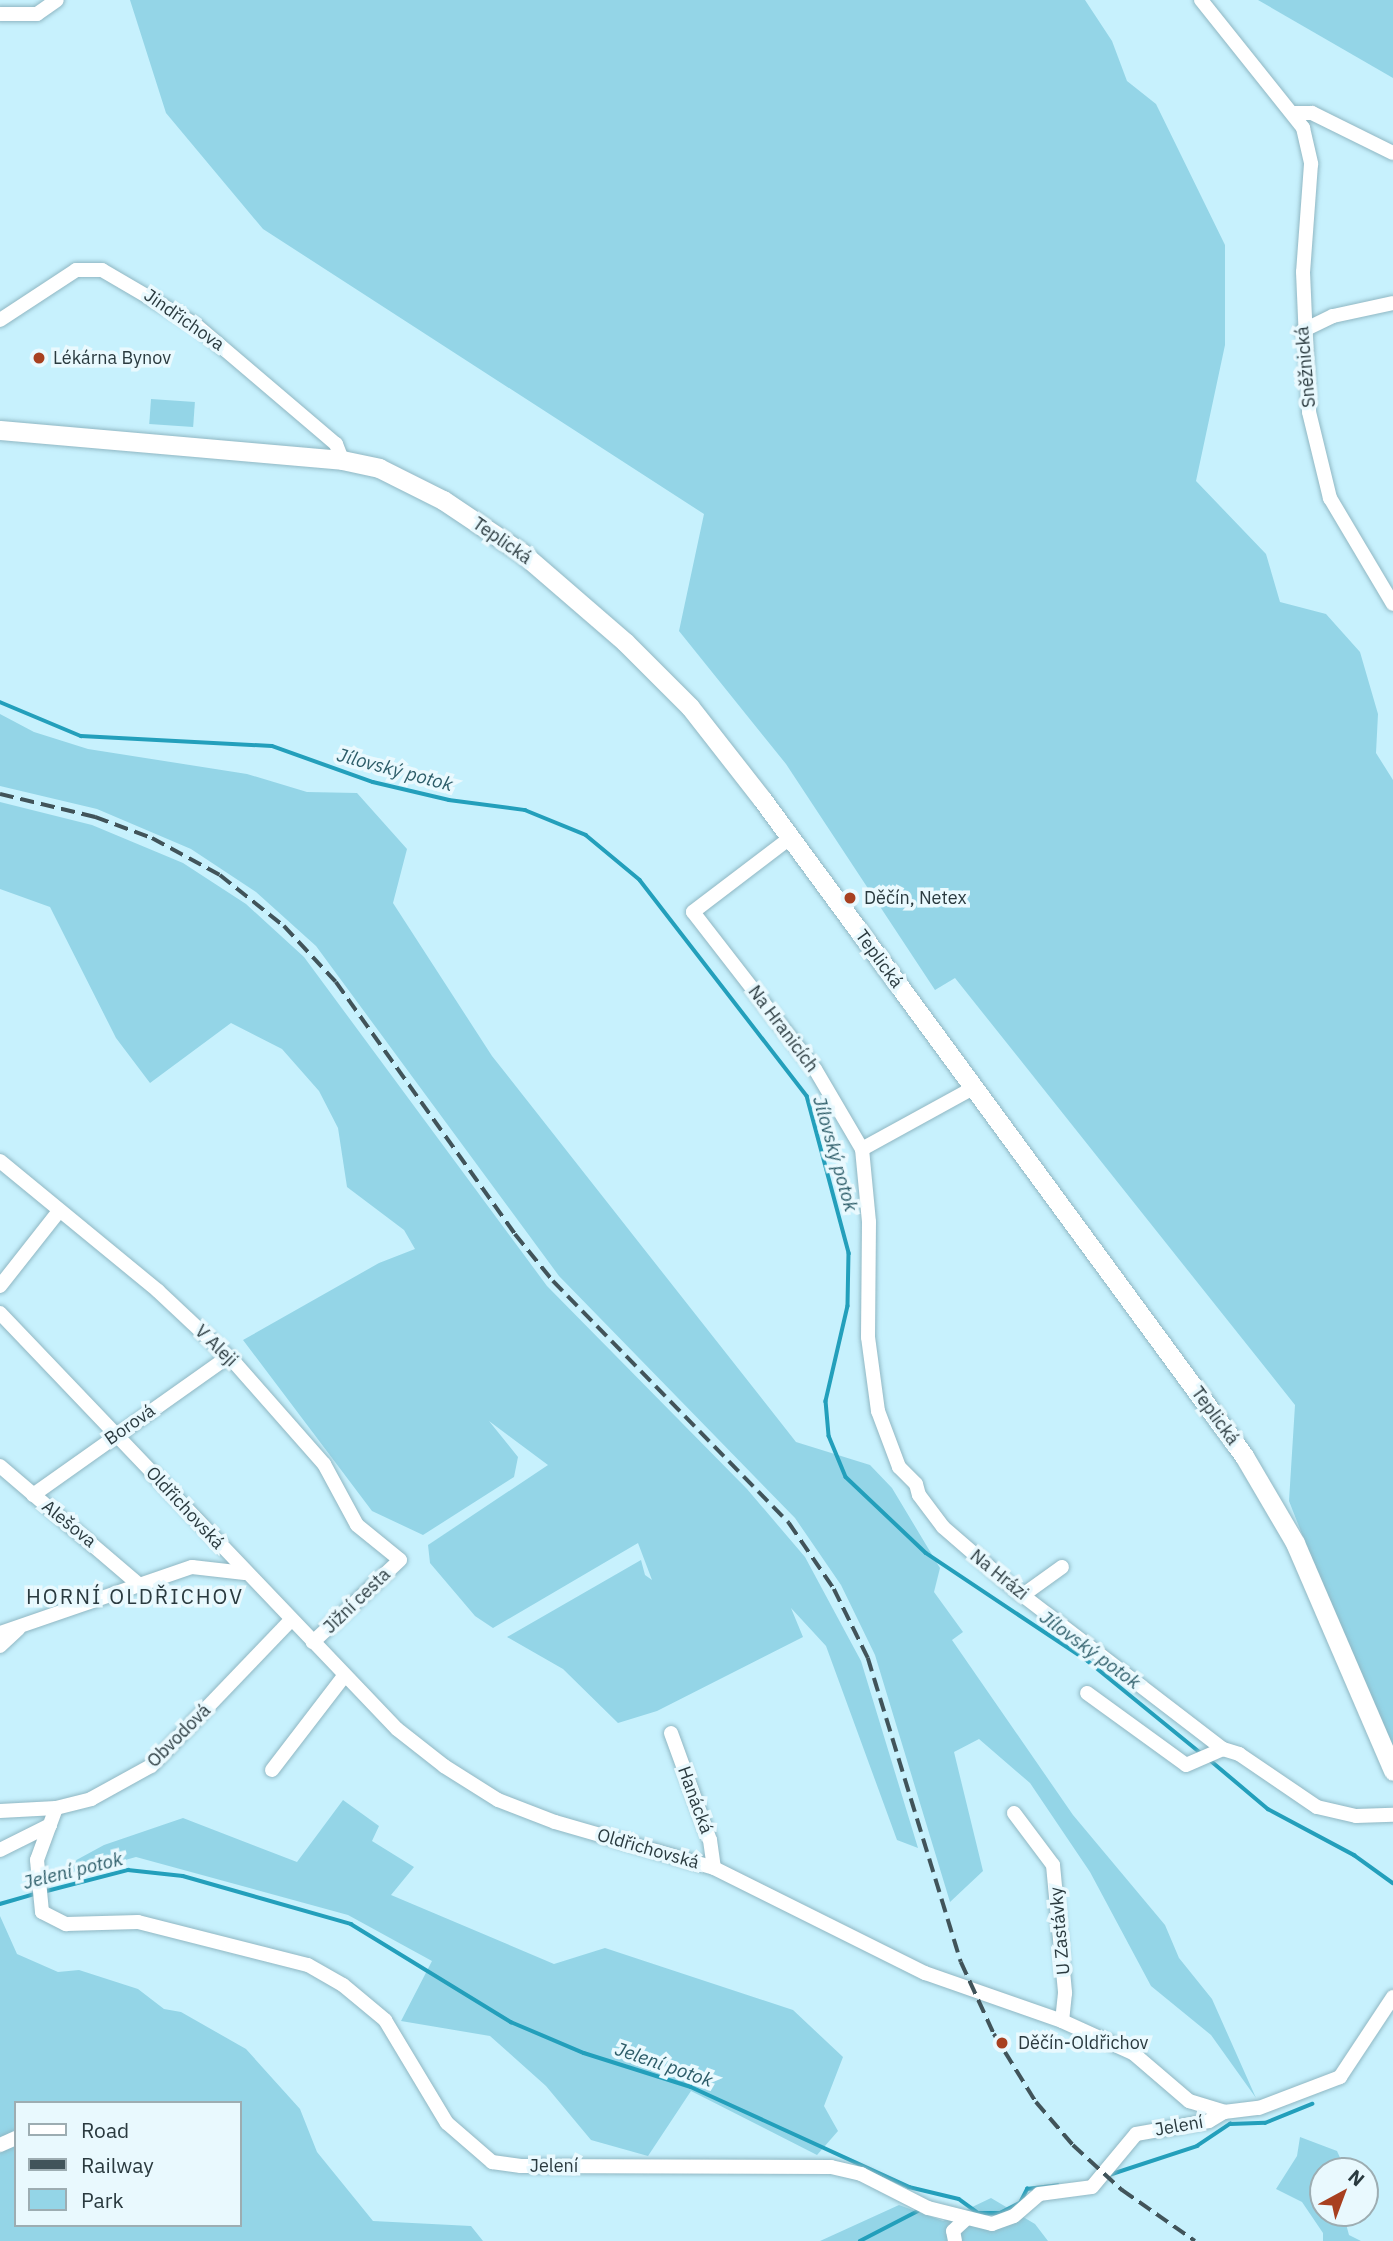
<!DOCTYPE html>
<meta charset="utf-8">
<style>
body{margin:0}
#map{position:relative;width:1393px;height:2241px;overflow:hidden;background:#c7f1fd;font-family:"IBM Plex Sans",sans-serif}
div>[style]{position:absolute}
[style*='--x']{left:calc(var(--x)*1px);top:calc(var(--y)*1px);width:calc(var(--w)*1px);rotate:calc(var(--a)*1deg)}
.green>*{inset:0;background:#94d5e7;transform-origin:0 0}
.stream>*{height:3.5px;margin:-1.75px;padding:0 1.75px;transform-origin:1.75px;border-radius:1.75px;background:#239fbb}
.roads{filter:drop-shadow(0 0 2px #90b7c3) drop-shadow(0 0 2px #90b7c3)}
.minor>*{height:14px;margin:-7px;padding:0 7px;transform-origin:7px;border-radius:7px;background:#fff}
.major>*{height:19px;margin:-9.5px;padding:0 9.5px;transform-origin:9.5px;border-radius:9.5px;background:#fff}
.rail>*{height:3.5px;margin-top:-1.75px;transform-origin:0;background:repeating-linear-gradient(90deg,#41545a 0 14px,transparent 0 21px)}
.dots>*{width:19px;height:19px;translate:-50% -50%;box-sizing:border-box;border:4px solid #e9f9fe;border-radius:50%}
span{translate:-50% -50%;white-space:nowrap;text-align:center;line-height:1.15;-webkit-text-stroke:7px #e9f9fe;paint-order:stroke}
.street-label{font-size:18px;color:#2a3a3f}
.poi-label{font-size:18px;color:#2a3a3f}
.left{translate:0 -50%;text-align:left}
.water-label{font-size:19px;color:#2c5c68;font-style:italic}
.quarter-label{font-size:21px;color:#2a3a3f;letter-spacing:2px}
.legend{position:absolute;left:14px;top:2101px;width:228px;height:126px;box-sizing:border-box;background:#e9f9fe;border:2px solid #9dadb2;margin:0;padding:9px 12px;list-style:none;font-size:21px;color:#2a3a3f}
.legend li{display:flex;align-items:center;gap:14px;height:35px}
.legend b{width:35px;border:2px solid #9dadb2}
.north{position:absolute;left:1309px;top:2157px;width:70px;height:70px;box-sizing:border-box;background:#e9f9fe;border:2px solid #9dadb2;border-radius:50%;rotate:41deg;font-size:19px;font-weight:700;line-height:28px;text-align:center;color:#2a3a3f}
.north::after{content:'';display:block;margin:auto;width:24px;height:32px;background:#a84020;clip-path:polygon(50% 0,100% 100%,50% 72%,0 100%)}
</style>
<div id="map">
<div class="green">
<i style="clip-path:polygon(130px 0,1085px 0,1112px 41px,1127px 81px,1156px 104px,1225px 245px,1225px 345px,1196px 481px,1266px 554px,1280px 602px,1326px 614px,1360px 652px,1378px 714px,1376px 753px,1393px 780px,1393px 1754px,1379px 1730px,1289px 1501px,1295px 1405px,955px 978px,935px 990px,786px 764px,679px 631px,704px 514px,263px 229px,166px 113px)"></i>
<i style="clip-path:polygon(1258px 0,1393px 0,1393px 78px)"></i>
<i style="left:151px;top:399px;width:44px;height:25px;rotate:4deg"></i>
<i style="clip-path:polygon(0 714px,34px 732px,88px 749px,247px 774px,307px 792px,357px 793px,407px 849px,393px 903px,492px 1056px,796px 1442px,870px 1465px,892px 1488px,940px 1568px,934px 1592px,963px 1632px,952px 1640px,1073px 1815px,1165px 1925px,1179px 1958px,1212px 1999px,1256px 2098px,1211px 2035px,1151px 1986px,1090px 1872px,1030px 1783px,979px 1739px,954px 1752px,983px 1871px,950px 1902px,875px 1655px,841px 1585px,795px 1518px,559px 1276px,316px 946px,256px 892px,191px 849px,97px 809px,0 786px)"></i>
<i style="clip-path:polygon(0 802px,92px 825px,183px 863px,246px 904px,304px 957px,547px 1286px,747px 1489px,805px 1557px,861px 1661px,918px 1848px,897px 1840px,826px 1646px,791px 1608px,803px 1637px,657px 1711px,618px 1723px,563px 1669px,507px 1637px,641px 1560px,645px 1575px,652px 1580px,638px 1543px,493px 1628px,475px 1616px,430px 1563px,428px 1545px,548px 1465px,489px 1421px,518px 1457px,514px 1477px,423px 1535px,372px 1511px,243px 1340px,379px 1263px,415px 1249px,404px 1230px,347px 1187px,338px 1128px,319px 1091px,282px 1049px,231px 1023px,150px 1083px,116px 1038px,50px 907px,0 889px)"></i>
<i style="clip-path:polygon(343px 1800px,379px 1826px,372px 1841px,414px 1867px,391px 1895px,554px 1964px,605px 1948px,793px 2010px,843px 2057px,824px 2106px,838px 2131px,817px 2155px,691px 2091px,648px 2156px,591px 2140px,546px 2086px,490px 2036px,401px 2021px,432px 1961px,348px 1915px,136px 1857px,45px 1882px,47px 1876px,104px 1845px,183px 1818px,297px 1862px)"></i>
<i style="clip-path:polygon(evenodd,0 1916px,17px 1954px,58px 1972px,79px 1970px,138px 1989px,164px 2009px,181px 2012px,246px 2049px,300px 2109px,317px 2152px,373px 2221px,471px 2226px,483px 2241px,0 2241px,0 1916px,16px 2103px,240px 2103px,240px 2225px,16px 2225px,16px 2103px)"></i>
<i style="clip-path:polygon(1300px 2137px,1337px 2151px,1346px 2171px,1323px 2171px,1323px 2213px,1343px 2213px,1349px 2235px,1361px 2241px,1323px 2241px,1323px 2233px,1302px 2202px,1276px 2189px,1297px 2156px)"></i>
<i style="clip-path:polygon(991px 2198px,1035px 2224px,1048px 2241px,820px 2241px,899px 2205px,943px 2221px)"></i>
</div>
<div class="stream">
<i style="--x:0;--y:702;--w:88;--a:22.8"></i>
<i style="--x:81;--y:736;--w:191;--a:3"></i>
<i style="--x:272;--y:746;--w:107;--a:19.6"></i>
<i style="--x:373;--y:782;--w:78;--a:13.3"></i>
<i style="--x:449;--y:800;--w:77;--a:7.5"></i>
<i style="--x:525;--y:810;--w:66;--a:22.3"></i>
<i style="--x:586;--y:835;--w:70;--a:39.8"></i>
<i style="--x:640;--y:880;--w:273;--a:52.3"></i>
<i style="--x:807;--y:1096;--w:163;--a:75"></i>
<i style="--x:849;--y:1253;--w:53;--a:91.1"></i>
<i style="--x:848;--y:1306;--w:98;--a:103"></i>
<i style="--x:826;--y:1401;--w:35;--a:85"></i>
<i style="--x:829;--y:1436;--w:44;--a:67.5"></i>
<i style="--x:846;--y:1477;--w:110;--a:43.5"></i>
<i style="--x:926;--y:1553;--w:195;--a:33.7"></i>
<i style="--x:1088;--y:1661;--w:146;--a:39.2"></i>
<i style="--x:1210;--y:1760;--w:76;--a:40.2"></i>
<i style="--x:1268;--y:1809;--w:98;--a:28.1"></i>
<i style="--x:1354;--y:1855;--w:48;--a:35.7"></i>
<i style="--x:43;--y:1892;--w:88;--a:-14.5"></i>
<i style="--x:128;--y:1870;--w:55;--a:6.2"></i>
<i style="--x:183;--y:1876;--w:175;--a:15.9"></i>
<i style="--x:351;--y:1924;--w:188;--a:31.5"></i>
<i style="--x:511;--y:2022;--w:79;--a:23"></i>
<i style="--x:584;--y:2053;--w:112;--a:17.6"></i>
<i style="--x:691;--y:2087;--w:240;--a:24.6"></i>
<i style="--x:909;--y:2187;--w:51;--a:13.5"></i>
<i style="--x:959;--y:2199;--w:24;--a:36"></i>
<i style="--x:978;--y:2213;--w:22;--a:0"></i>
<i style="--x:1000;--y:2213;--w:22;--a:-27"></i>
<i style="--x:1020;--y:2203;--w:16;--a:-63"></i>
<i style="--x:1027;--y:2189;--w:31;--a:-7"></i>
<i style="--x:0;--y:1904;--w:36;--a:-16"></i>
<i style="--x:1109;--y:2175;--w:93;--a:-18.2"></i>
<i style="--x:1197;--y:2146;--w:40;--a:-34"></i>
<i style="--x:1230;--y:2124;--w:35;--a:-2"></i>
<i style="--x:1265;--y:2123;--w:51;--a:-22"></i>
<i style="--x:860;--y:2241;--w:68;--a:-27.3"></i>
</div>
<div class="roads">
<div class="minor">
<i style="--x:1201;--y:0;--w:164;--a:51.4"></i>
<i style="--x:1303;--y:128;--w:37;--a:77"></i>
<i style="--x:1311;--y:164;--w:108;--a:94.2"></i>
<i style="--x:1303;--y:272;--w:140;--a:87.5"></i>
<i style="--x:1309;--y:412;--w:89;--a:76.3"></i>
<i style="--x:1330;--y:498;--w:123;--a:59.3"></i>
<i style="--x:0;--y:14;--w:37;--a:0"></i>
<i style="--x:37;--y:14;--w:24;--a:-35"></i>
<i style="--x:1295;--y:113;--w:17;--a:0"></i>
<i style="--x:1312;--y:113;--w:90;--a:26.3"></i>
<i style="--x:0;--y:320;--w:91;--a:-33.3"></i>
<i style="--x:76;--y:270;--w:26;--a:0"></i>
<i style="--x:102;--y:270;--w:109;--a:30.3"></i>
<i style="--x:196;--y:325;--w:184;--a:40.4"></i>
<i style="--x:336;--y:444;--w:17;--a:69"></i>
<i style="--x:1302;--y:331;--w:34;--a:-26"></i>
<i style="--x:1333;--y:316;--w:61;--a:-12.2"></i>
<i style="--x:790;--y:838;--w:122;--a:142.7"></i>
<i style="--x:693;--y:912;--w:199;--a:52.2"></i>
<i style="--x:815;--y:1069;--w:93;--a:59.6"></i>
<i style="--x:862;--y:1149;--w:127;--a:-28.8"></i>
<i style="--x:862;--y:1149;--w:73;--a:84.5"></i>
<i style="--x:869;--y:1222;--w:115;--a:90.5"></i>
<i style="--x:868;--y:1337;--w:75;--a:82.3"></i>
<i style="--x:878;--y:1411;--w:60;--a:69.4"></i>
<i style="--x:899;--y:1467;--w:24;--a:45"></i>
<i style="--x:916;--y:1484;--w:11;--a:75"></i>
<i style="--x:919;--y:1495;--w:40;--a:53"></i>
<i style="--x:943;--y:1527;--w:98;--a:40.9"></i>
<i style="--x:1017;--y:1591;--w:260;--a:37.5"></i>
<i style="--x:1223;--y:1749;--w:17;--a:17"></i>
<i style="--x:1239;--y:1754;--w:94;--a:34.2"></i>
<i style="--x:1317;--y:1807;--w:40;--a:13"></i>
<i style="--x:1356;--y:1816;--w:37;--a:-2"></i>
<i style="--x:0;--y:1161;--w:205;--a:39.4"></i>
<i style="--x:158;--y:1291;--w:105;--a:43.1"></i>
<i style="--x:235;--y:1363;--w:135;--a:48.6"></i>
<i style="--x:324;--y:1464;--w:69;--a:61.6"></i>
<i style="--x:357;--y:1525;--w:55;--a:39.1"></i>
<i style="--x:400;--y:1560;--w:120;--a:136.7"></i>
<i style="--x:0;--y:1286;--w:95;--a:-51.8"></i>
<i style="--x:0;--y:1313;--w:575;--a:46.34"></i>
<i style="--x:397;--y:1729;--w:60;--a:38.2"></i>
<i style="--x:444;--y:1766;--w:64;--a:32.2"></i>
<i style="--x:498;--y:1800;--w:61;--a:21.1"></i>
<i style="--x:555;--y:1822;--w:166;--a:16.1"></i>
<i style="--x:714;--y:1868;--w:236;--a:26.5"></i>
<i style="--x:925;--y:1973;--w:145;--a:19.3"></i>
<i style="--x:1062;--y:2021;--w:78;--a:24.3"></i>
<i style="--x:1133;--y:2053;--w:74;--a:40.6"></i>
<i style="--x:1189;--y:2101;--w:37;--a:17"></i>
<i style="--x:1224;--y:2112;--w:35;--a:-7"></i>
<i style="--x:1259;--y:2108;--w:87;--a:-20.9"></i>
<i style="--x:1340;--y:2077;--w:96;--a:-56.5"></i>
<i style="--x:0;--y:1466;--w:180;--a:40.5"></i>
<i style="--x:33;--y:1495;--w:239;--a:-35.3"></i>
<i style="--x:1023;--y:1595;--w:48;--a:-35.7"></i>
<i style="--x:0;--y:1633;--w:203;--a:-19"></i>
<i style="--x:192;--y:1567;--w:53;--a:6.5"></i>
<i style="--x:0;--y:1646;--w:25;--a:-43"></i>
<i style="--x:1087;--y:1693;--w:122;--a:36"></i>
<i style="--x:1186;--y:1765;--w:40;--a:-23.4"></i>
<i style="--x:671;--y:1733;--w:114;--a:70"></i>
<i style="--x:710;--y:1840;--w:28;--a:82"></i>
<i style="--x:272;--y:1770;--w:118;--a:-52.5"></i>
<i style="--x:56;--y:1808;--w:55;--a:110.1"></i>
<i style="--x:37;--y:1860;--w:52;--a:84.5"></i>
<i style="--x:42;--y:1912;--w:27;--a:27"></i>
<i style="--x:66;--y:1924;--w:72;--a:-1.6"></i>
<i style="--x:138;--y:1922;--w:175;--a:14.2"></i>
<i style="--x:308;--y:1965;--w:40;--a:29.7"></i>
<i style="--x:343;--y:1985;--w:55;--a:39.8"></i>
<i style="--x:385;--y:2020;--w:120;--a:59"></i>
<i style="--x:447;--y:2123;--w:60;--a:40.9"></i>
<i style="--x:492;--y:2162;--w:29;--a:8"></i>
<i style="--x:521;--y:2166;--w:310;--a:0.2"></i>
<i style="--x:831;--y:2167;--w:31;--a:13"></i>
<i style="--x:861;--y:2174;--w:75;--a:26.9"></i>
<i style="--x:928;--y:2208;--w:66;--a:14"></i>
<i style="--x:992;--y:2224;--w:23;--a:-20"></i>
<i style="--x:1014;--y:2216;--w:33;--a:-41"></i>
<i style="--x:1039;--y:2194;--w:53;--a:-7.5"></i>
<i style="--x:1092;--y:2187;--w:69;--a:-50.3"></i>
<i style="--x:1136;--y:2134;--w:74;--a:-10.1"></i>
<i style="--x:1209;--y:2121;--w:17;--a:-31"></i>
<i style="--x:0;--y:1811;--w:56;--a:-3.1"></i>
<i style="--x:56;--y:1808;--w:36;--a:-14"></i>
<i style="--x:91;--y:1799;--w:68;--a:-28.8"></i>
<i style="--x:151;--y:1766;--w:202;--a:-46.2"></i>
<i style="--x:1014;--y:1813;--w:65;--a:53.1"></i>
<i style="--x:1053;--y:1865;--w:129;--a:84.6"></i>
<i style="--x:1065;--y:1993;--w:28;--a:96"></i>
<i style="--x:0;--y:1850;--w:56;--a:-26.6"></i>
<i style="--x:0;--y:2145;--w:17;--a:-24"></i>
<i style="--x:955;--y:2241;--w:10;--a:-101"></i>
<i style="--x:953;--y:2231;--w:16;--a:-43"></i>
</div>
<div class="major">
<i style="--x:0;--y:430;--w:343;--a:5"></i>
<i style="--x:342;--y:460;--w:38;--a:12"></i>
<i style="--x:379;--y:468;--w:72;--a:26.6"></i>
<i style="--x:443;--y:500;--w:95;--a:33.9"></i>
<i style="--x:522;--y:553;--w:136;--a:40.8"></i>
<i style="--x:625;--y:642;--w:92;--a:45"></i>
<i style="--x:690;--y:707;--w:117;--a:52"></i>
<i style="--x:762;--y:799;--w:815;--a:53.73"></i>
<i style="--x:1244;--y:1456;--w:101;--a:59.6"></i>
<i style="--x:1295;--y:1543;--w:248;--a:66.7"></i>
</div>
</div>
<div class="rail">
<i style="--x:0;--y:794;--w:98;--a:13.6"></i>
<i style="--x:95;--y:817;--w:61;--a:20.2"></i>
<i style="--x:152;--y:838;--w:77;--a:28.6"></i>
<i style="--x:220;--y:875;--w:82;--a:38.6"></i>
<i style="--x:284;--y:926;--w:76;--a:47.1"></i>
<i style="--x:336;--y:982;--w:309;--a:54.6"></i>
<i style="--x:515;--y:1234;--w:60;--a:51"></i>
<i style="--x:553;--y:1281;--w:338;--a:45.7"></i>
<i style="--x:789;--y:1523;--w:80;--a:55.7"></i>
<i style="--x:834;--y:1589;--w:77;--a:63.8"></i>
<i style="--x:868;--y:1658;--w:318;--a:73"></i>
<i style="--x:961;--y:1962;--w:79;--a:65.4"></i>
<i style="--x:994;--y:2034;--w:80;--a:58.3"></i>
<i style="--x:1036;--y:2102;--w:57;--a:49.3"></i>
<i style="--x:1073;--y:2145;--w:67;--a:42.6"></i>
<i style="--x:1122;--y:2190;--w:89;--a:34.9"></i>
</div>
<div class="dots">
<i style="left:39px;top:358px;background:#a84020"></i>
<i style="left:850px;top:898px;background:#a84020"></i>
<i style="left:1002px;top:2043px;background:#a84020"></i>
</div>
<div class="street-label">
<span style="left:184px;top:320px;rotate:35deg">Jindřichova</span>
<span style="left:1306px;top:367px;rotate:-95deg">Sněžnická</span>
<span style="left:502px;top:541px;rotate:35deg">Teplická</span>
<span style="left:879px;top:959px;rotate:54deg">Teplická</span>
<span style="left:783px;top:1029px;rotate:53deg">Na Hranicích</span>
<span style="left:216px;top:1346px;rotate:44deg">V Aleji</span>
<span style="left:1215px;top:1416px;rotate:54deg">Teplická</span>
<span style="left:130px;top:1425px;rotate:-35deg">Borová</span>
<span style="left:185px;top:1508px;rotate:47deg">Oldřichovská</span>
<span style="left:69px;top:1524px;rotate:39deg">Alešova</span>
<span style="left:999px;top:1575px;rotate:39deg">Na Hrázi</span>
<span style="left:357px;top:1601px;rotate:-44deg">Jižní cesta</span>
<span style="left:179px;top:1736px;rotate:-45deg">Obvodová</span>
<span style="left:695px;top:1800px;rotate:70deg">Hanácká</span>
<span style="left:648px;top:1849px;rotate:16deg">Oldřichovská</span>
<span style="left:1060px;top:1931px;rotate:-95deg">U Zastávky</span>
<span style="left:1179px;top:2126px;rotate:-10deg">Jelení</span>
<span style="left:554px;top:2166px">Jelení</span>
</div>
<div class="poi-label">
<span class="left" style="left:53px;top:358px">Lékárna Bynov</span>
<span class="left" style="left:864px;top:898px">Děčín, Netex</span>
<span class="left" style="left:1018px;top:2043px">Děčín-Oldřichov</span>
</div>
<div class="water-label">
<span style="left:395px;top:770px;rotate:15deg">Jílovský potok</span>
<span style="left:835px;top:1154px;rotate:74deg">Jílovský potok</span>
<span style="left:1090px;top:1650px;rotate:36deg">Jílovský potok</span>
<span style="left:73px;top:1871px;rotate:-14deg">Jelení potok</span>
<span style="left:664px;top:2065px;rotate:19deg">Jelení potok</span>
</div>
<div class="quarter-label">
<span style="left:135px;top:1596px">HORNÍ OLDŘICHOV</span>
</div>
<ul class="legend">
<li><b style="height:9px;background:#fff"></b>Road</li>
<li><b style="height:9px;background:#41545a"></b>Railway</li>
<li><b style="height:19px;background:#94d5e7"></b>Park</li>
</ul>
<div class="north">N</div>
</div>
